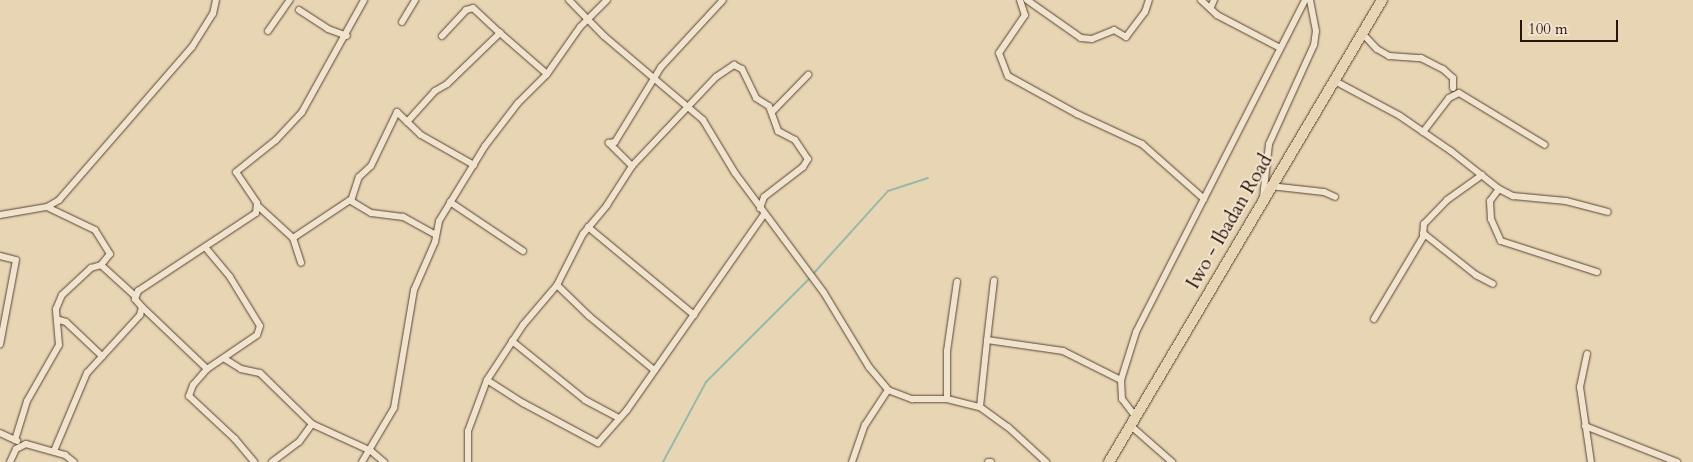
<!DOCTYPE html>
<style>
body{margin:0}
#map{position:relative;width:1693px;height:462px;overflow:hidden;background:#e8d5b4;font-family:Cardo,serif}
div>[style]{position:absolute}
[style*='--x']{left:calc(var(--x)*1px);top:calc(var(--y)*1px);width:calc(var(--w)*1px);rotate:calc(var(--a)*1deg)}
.stream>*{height:2px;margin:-1px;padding:0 1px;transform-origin:1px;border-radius:1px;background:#98b9aa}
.roads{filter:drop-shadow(0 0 1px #594434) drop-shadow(0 0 1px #594434)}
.street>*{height:6px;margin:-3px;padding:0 3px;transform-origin:3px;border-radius:3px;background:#f0e4ce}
.primary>*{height:10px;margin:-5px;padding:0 5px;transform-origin:5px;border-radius:5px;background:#e8d5b4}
span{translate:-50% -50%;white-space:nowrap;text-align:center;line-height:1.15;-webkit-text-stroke:4px #f0e4ce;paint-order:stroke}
.street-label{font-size:19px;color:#29130a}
.scale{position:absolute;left:1520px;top:20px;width:98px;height:22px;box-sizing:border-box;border:2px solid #29130a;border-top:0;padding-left:6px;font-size:15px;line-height:18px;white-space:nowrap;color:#29130a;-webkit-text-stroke:4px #f0e4ce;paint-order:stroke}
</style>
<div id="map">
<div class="stream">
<i style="--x:813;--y:274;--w:112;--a:-47.9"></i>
<i style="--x:888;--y:191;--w:42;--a:-18"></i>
<i style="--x:663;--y:462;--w:91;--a:-61.7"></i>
<i style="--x:706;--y:382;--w:147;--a:-45"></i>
</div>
<div class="roads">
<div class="street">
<i style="--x:569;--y:0;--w:50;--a:45.8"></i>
<i style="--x:604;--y:36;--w:130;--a:40.3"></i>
<i style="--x:703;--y:120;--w:62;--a:58.9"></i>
<i style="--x:735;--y:173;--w:149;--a:53.4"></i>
<i style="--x:824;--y:293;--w:87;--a:58.7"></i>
<i style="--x:869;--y:367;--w:30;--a:50"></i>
<i style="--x:888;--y:390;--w:26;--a:21"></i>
<i style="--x:912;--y:399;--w:35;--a:0"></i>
<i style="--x:947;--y:399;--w:34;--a:14"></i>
<i style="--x:980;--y:407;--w:34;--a:36"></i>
<i style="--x:1008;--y:427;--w:52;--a:42.6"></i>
<i style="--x:1020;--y:0;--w:16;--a:72"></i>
<i style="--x:1025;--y:15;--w:46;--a:124.4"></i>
<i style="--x:999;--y:53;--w:25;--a:69"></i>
<i style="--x:1008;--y:76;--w:79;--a:28.8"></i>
<i style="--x:1077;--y:114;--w:72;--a:24.8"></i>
<i style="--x:1142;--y:144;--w:83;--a:41.6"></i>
<i style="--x:1027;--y:0;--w:66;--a:35.1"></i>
<i style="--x:1081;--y:38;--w:11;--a:5"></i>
<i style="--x:1092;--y:39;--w:24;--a:-22"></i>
<i style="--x:1114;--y:30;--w:14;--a:30"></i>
<i style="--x:1126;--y:37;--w:31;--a:-53"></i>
<i style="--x:1145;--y:12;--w:13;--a:-72"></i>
<i style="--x:1201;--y:0;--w:22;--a:43"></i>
<i style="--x:1217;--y:15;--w:71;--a:27.6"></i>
<i style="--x:1211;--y:7;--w:8;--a:-67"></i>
<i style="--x:299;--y:10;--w:35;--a:33"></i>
<i style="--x:328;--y:29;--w:20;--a:20"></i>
<i style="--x:402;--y:22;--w:26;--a:-59"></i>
<i style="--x:268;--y:31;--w:38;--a:-55"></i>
<i style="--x:1362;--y:33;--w:22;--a:47"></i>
<i style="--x:1377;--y:49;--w:14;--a:30"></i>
<i style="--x:1389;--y:56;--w:32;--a:4"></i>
<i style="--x:1421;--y:58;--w:25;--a:27"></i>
<i style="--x:1443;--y:69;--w:13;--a:42"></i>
<i style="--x:1453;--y:78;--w:10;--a:90"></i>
<i style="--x:442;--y:36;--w:35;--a:-47"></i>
<i style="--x:466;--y:10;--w:7;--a:-16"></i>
<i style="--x:473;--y:8;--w:37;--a:43"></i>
<i style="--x:1333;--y:80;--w:76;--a:28.2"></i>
<i style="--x:1400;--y:116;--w:62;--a:34.5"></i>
<i style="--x:1451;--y:151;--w:61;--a:38.4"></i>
<i style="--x:1499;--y:189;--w:16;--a:27"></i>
<i style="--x:1513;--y:196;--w:53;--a:5.4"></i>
<i style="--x:1566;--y:201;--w:43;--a:14.7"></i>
<i style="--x:772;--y:112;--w:52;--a:-45.8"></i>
<i style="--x:407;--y:122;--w:42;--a:-47.9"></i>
<i style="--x:435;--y:91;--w:14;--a:-30"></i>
<i style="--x:447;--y:84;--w:74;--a:-43.9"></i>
<i style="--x:500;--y:33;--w:62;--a:41.1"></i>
<i style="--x:1423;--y:132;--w:43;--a:-52.6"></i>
<i style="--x:1449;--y:98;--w:11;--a:-27"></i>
<i style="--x:1459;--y:93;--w:100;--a:31.2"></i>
<i style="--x:632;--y:166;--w:33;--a:-135"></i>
<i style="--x:609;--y:143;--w:6;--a:-9"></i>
<i style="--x:615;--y:142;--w:88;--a:-58.5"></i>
<i style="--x:661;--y:67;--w:91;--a:-47.2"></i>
<i style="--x:1270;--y:186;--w:54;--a:6.3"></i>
<i style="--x:1324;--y:192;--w:12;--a:24"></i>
<i style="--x:1499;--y:189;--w:15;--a:127"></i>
<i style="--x:1490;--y:201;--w:18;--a:87"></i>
<i style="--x:1491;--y:219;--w:24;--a:66"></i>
<i style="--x:1501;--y:241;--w:101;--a:17.9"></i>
<i style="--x:1263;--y:197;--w:53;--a:-83.5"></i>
<i style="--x:1269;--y:144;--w:109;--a:-65.6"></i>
<i style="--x:1314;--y:45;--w:14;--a:-82"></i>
<i style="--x:1316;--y:31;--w:32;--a:-101"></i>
<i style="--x:450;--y:202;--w:88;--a:33.9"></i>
<i style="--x:258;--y:206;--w:47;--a:42.4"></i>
<i style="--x:293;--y:238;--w:26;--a:72"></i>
<i style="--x:0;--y:215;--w:48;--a:-9.7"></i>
<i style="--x:47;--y:207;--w:14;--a:-30"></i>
<i style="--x:59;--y:200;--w:203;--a:-49"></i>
<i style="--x:192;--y:47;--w:39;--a:-58"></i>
<i style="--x:213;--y:14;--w:14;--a:-78"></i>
<i style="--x:588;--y:227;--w:138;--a:39.7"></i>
<i style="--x:1423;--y:233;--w:68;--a:38.4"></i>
<i style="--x:1476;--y:275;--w:19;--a:28"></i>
<i style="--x:436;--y:235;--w:38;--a:-151"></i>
<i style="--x:403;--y:217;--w:32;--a:-173"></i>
<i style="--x:371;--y:213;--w:23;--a:-149"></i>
<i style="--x:351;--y:201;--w:25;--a:-72"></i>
<i style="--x:359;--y:177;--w:16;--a:-43"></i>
<i style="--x:371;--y:166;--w:60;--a:-64.3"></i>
<i style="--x:397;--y:112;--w:33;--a:44"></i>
<i style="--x:421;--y:135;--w:61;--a:29.5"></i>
<i style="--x:293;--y:238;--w:69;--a:-33.7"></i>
<i style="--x:205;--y:247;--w:39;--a:50"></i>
<i style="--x:230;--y:277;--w:57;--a:58.5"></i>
<i style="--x:260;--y:326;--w:9;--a:108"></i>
<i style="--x:257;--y:335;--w:60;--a:145.8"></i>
<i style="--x:207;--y:369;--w:21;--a:131"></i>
<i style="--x:193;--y:385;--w:12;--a:110"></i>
<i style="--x:189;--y:396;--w:63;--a:43.1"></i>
<i style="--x:235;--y:439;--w:30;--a:50"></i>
<i style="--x:0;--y:256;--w:16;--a:14"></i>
<i style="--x:16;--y:260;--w:86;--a:100.7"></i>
<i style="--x:101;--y:265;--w:45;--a:42.3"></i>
<i style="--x:557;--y:285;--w:45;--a:44.1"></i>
<i style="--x:589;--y:316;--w:85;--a:39.7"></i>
<i style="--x:142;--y:307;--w:11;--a:-131"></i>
<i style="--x:135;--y:299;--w:9;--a:-69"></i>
<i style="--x:138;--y:291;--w:141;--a:-33.5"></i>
<i style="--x:256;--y:213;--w:10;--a:-84"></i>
<i style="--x:257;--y:203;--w:37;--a:-124"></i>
<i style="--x:236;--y:172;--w:51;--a:-38.7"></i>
<i style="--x:276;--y:140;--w:38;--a:-47"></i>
<i style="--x:302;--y:112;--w:128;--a:-61"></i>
<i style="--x:1374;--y:319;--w:96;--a:-59.1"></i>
<i style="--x:1423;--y:237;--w:13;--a:-86"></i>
<i style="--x:1424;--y:224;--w:33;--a:-46"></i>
<i style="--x:1447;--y:200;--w:43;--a:-35.5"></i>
<i style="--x:59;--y:320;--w:7;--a:16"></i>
<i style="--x:66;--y:322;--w:50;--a:43.4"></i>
<i style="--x:987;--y:340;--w:60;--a:-83.3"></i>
<i style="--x:512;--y:341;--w:94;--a:38.9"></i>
<i style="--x:585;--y:400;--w:38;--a:28"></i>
<i style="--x:1587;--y:354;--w:34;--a:102"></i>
<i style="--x:1580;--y:387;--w:76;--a:81.7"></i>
<i style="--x:225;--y:359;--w:19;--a:32"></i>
<i style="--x:241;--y:369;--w:19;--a:12"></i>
<i style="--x:260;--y:373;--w:73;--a:44.4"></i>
<i style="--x:312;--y:424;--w:65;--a:24.6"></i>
<i style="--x:371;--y:451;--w:17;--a:40"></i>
<i style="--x:487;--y:380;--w:43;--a:32.6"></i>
<i style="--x:523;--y:403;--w:85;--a:28.1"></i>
<i style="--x:598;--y:443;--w:44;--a:-48.7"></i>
<i style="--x:627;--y:410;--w:239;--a:-55"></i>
<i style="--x:947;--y:399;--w:48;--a:-90"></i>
<i style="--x:947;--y:351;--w:70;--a:-81.8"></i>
<i style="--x:980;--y:407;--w:67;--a:-84"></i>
<i style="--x:987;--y:340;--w:77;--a:8.2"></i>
<i style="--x:1063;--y:351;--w:65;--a:26.6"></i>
<i style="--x:1135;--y:416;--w:21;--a:-127"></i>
<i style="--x:1122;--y:399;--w:19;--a:-93"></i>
<i style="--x:1121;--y:380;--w:50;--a:-72.6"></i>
<i style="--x:1136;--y:332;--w:373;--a:-63"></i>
<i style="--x:1131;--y:426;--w:55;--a:41.3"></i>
<i style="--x:1585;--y:426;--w:99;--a:21.4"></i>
<i style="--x:0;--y:433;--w:19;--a:25"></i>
<i style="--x:15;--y:440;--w:41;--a:-72.9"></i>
<i style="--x:27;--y:401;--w:64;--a:-60.3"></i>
<i style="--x:59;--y:345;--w:36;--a:-95"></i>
<i style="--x:56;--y:309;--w:15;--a:-67"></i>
<i style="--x:62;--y:295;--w:40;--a:-43"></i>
<i style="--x:91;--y:268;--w:10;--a:-17"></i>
<i style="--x:101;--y:265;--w:14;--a:-51"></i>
<i style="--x:110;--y:254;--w:28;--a:-122"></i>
<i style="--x:95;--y:230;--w:53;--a:-154.4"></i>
<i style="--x:54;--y:451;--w:85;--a:-67.1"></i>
<i style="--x:87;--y:373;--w:79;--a:-47.6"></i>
<i style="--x:140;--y:315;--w:8;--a:-76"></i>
<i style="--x:142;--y:307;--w:90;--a:43.6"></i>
<i style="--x:10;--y:462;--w:14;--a:-65"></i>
<i style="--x:16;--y:449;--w:11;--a:-27"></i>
<i style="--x:26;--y:444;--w:41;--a:15.8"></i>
<i style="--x:65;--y:455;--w:11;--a:38"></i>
<i style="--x:272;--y:462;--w:34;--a:-37"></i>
<i style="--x:299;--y:442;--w:22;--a:-54"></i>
<i style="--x:362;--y:462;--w:63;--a:-59.3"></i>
<i style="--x:394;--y:408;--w:120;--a:-80.4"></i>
<i style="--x:414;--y:290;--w:52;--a:-66.4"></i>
<i style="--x:435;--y:242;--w:21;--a:-79"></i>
<i style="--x:439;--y:221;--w:88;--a:-58.5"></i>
<i style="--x:485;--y:146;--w:54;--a:-52.5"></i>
<i style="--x:518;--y:103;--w:41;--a:-45"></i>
<i style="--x:547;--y:74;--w:57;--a:-54.9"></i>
<i style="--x:580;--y:27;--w:38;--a:-45"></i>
<i style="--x:468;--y:462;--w:31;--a:-90"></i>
<i style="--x:468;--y:431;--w:54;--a:-69.6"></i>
<i style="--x:487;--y:380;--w:66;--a:-56.8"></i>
<i style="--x:523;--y:325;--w:52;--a:-49.6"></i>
<i style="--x:557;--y:285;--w:57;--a:-63"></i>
<i style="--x:583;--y:234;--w:38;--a:-50"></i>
<i style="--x:607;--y:205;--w:46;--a:-57.3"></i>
<i style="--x:632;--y:166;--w:122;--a:-46.7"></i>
<i style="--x:716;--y:77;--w:22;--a:-34"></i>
<i style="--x:734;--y:65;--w:9;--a:27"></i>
<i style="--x:742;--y:69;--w:32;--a:64"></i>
<i style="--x:756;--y:98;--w:15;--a:32"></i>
<i style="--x:769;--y:106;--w:27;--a:70"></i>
<i style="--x:778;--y:131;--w:19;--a:28"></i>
<i style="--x:795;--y:140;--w:23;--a:56"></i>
<i style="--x:808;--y:159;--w:9;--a:122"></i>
<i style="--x:803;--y:167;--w:49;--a:142.4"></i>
<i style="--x:764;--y:197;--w:12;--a:110"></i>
<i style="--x:852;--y:462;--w:39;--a:-71"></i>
<i style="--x:865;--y:425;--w:42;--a:-56.7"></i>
<i style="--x:988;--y:462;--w:3;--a:0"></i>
</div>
<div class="primary">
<i style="--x:1109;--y:462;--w:537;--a:-59.42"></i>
</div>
</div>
<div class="street-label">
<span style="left:1230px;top:222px;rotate:-60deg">Iwo - Ibadan Road</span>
</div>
<div class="scale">100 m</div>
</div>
